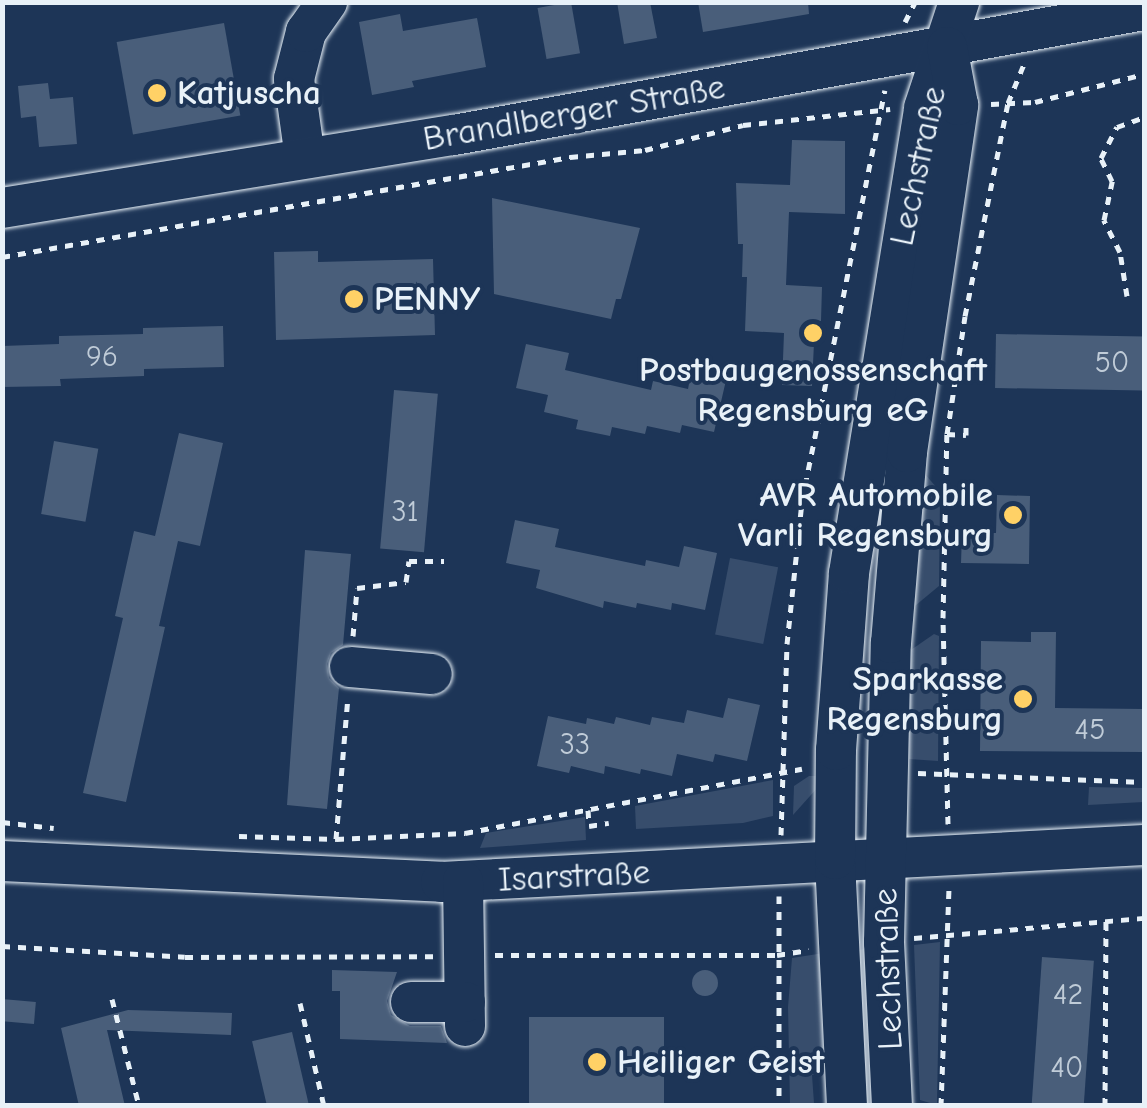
<!DOCTYPE html>
<meta charset="utf-8">
<style>
body{margin:0}
#map{position:relative;width:1147px;height:1108px;overflow:hidden;background:#1d3557;font-family:"Comic Neue",sans-serif}
div>[style]{position:absolute}
[style*='--x']{left:calc(var(--x)*1px);top:calc(var(--y)*1px);width:calc(var(--w)*1px);rotate:calc(var(--a)*1deg)}
.green>*{inset:0;background:#374d6c;transform-origin:0 0}
.building>*{inset:0;background:#495e7a;transform-origin:0 0}
.round{border-radius:50%}
.path>*{height:5px;margin-top:-2.5px;transform-origin:0;background:repeating-linear-gradient(90deg,#e8f1f8 0 8px,transparent 0 16px)}
.roads{filter:drop-shadow(0 0 2px #e8f1f8) drop-shadow(0 0 2px #e8f1f8)}
.minor>*{height:40px;margin:-20px;padding:0 20px;transform-origin:20px;border-radius:20px;background:#1d3557}
.dots>*{width:28px;height:28px;translate:-50% -50%;box-sizing:border-box;border:5px solid #1d3557;border-radius:50%}
span{translate:-50% -50%;white-space:nowrap;text-align:center;line-height:1.15;-webkit-text-stroke:8px #1d3557;paint-order:stroke}
.number-label{font-size:30px;color:#c0ccd8}
.number-label span{-webkit-text-stroke-width:0}
.poi-label{font-size:35px;color:#e8f1f8;font-weight:700}
.left{translate:0 -50%;text-align:left}
.right{translate:-100% -50%;text-align:right}
.street-label{font-size:35px;color:#e8f1f8}
.frame{position:absolute;inset:0;border:5px solid #e8f1f8;pointer-events:none}
</style>
<div id="map">
<div class="green">
<i style="clip-path:polygon(923px 472px,938px 489px,940px 501px,939px 586px,910px 610px)"></i>
<i style="left:730px;top:558px;width:49px;height:78px;rotate:11deg"></i>
<i style="clip-path:polygon(934px 634px,939px 636px,938px 761px,909px 759px,908px 652px)"></i>
<i style="clip-path:polygon(809px 776px,821px 776px,819px 786px,793px 815px,794px 786px)"></i>
<i style="clip-path:polygon(773px 780px,773px 816px,743px 823px,636px 829px,635px 806px)"></i>
<i style="clip-path:polygon(1089px 787px,1144px 788px,1144px 802px,1088px 805px)"></i>
<i style="clip-path:polygon(585px 817px,586px 840px,480px 848px,486px 833px)"></i>
<i style="clip-path:polygon(940px 942px,937px 1103px,930px 1103px,920px 1100px,914px 945px)"></i>
<i style="clip-path:polygon(865px 949px,869px 1105px,865px 1105px,854px 951px)"></i>
<i style="clip-path:polygon(824px 953px,823px 1074px,812px 1075px,814px 1103px,790px 1105px,788px 1007px,792px 958px)"></i>
</div>
<div class="building">
<i style="left:571px;top:2px;width:52px;height:34px;rotate:80deg"></i>
<i style="clip-path:polygon(617px 2px,650px 2px,657px 38px,624px 44px)"></i>
<i style="clip-path:polygon(698px 2px,808px 2px,809px 14px,703px 32px)"></i>
<i style="clip-path:polygon(400px 14px,403px 31px,477px 18px,486px 67px,412px 81px,414px 87px,372px 95px,359px 22px)"></i>
<i style="left:224px;top:23px;width:94px;height:109px;rotate:80deg"></i>
<i style="clip-path:polygon(48px 83px,50px 99px,73px 97px,77px 144px,39px 147px,36px 116px,21px 118px,18px 86px)"></i>
<i style="clip-path:polygon(792px 140px,845px 141px,845px 214px,789px 212px,786px 285px,822px 287px,821px 321px,815px 321px,812px 386px,782px 385px,784px 333px,745px 331px,747px 277px,742px 277px,743px 244px,738px 244px,736px 183px,790px 185px)"></i>
<i style="clip-path:polygon(492px 198px,640px 228px,621px 299px,616px 299px,611px 319px,494px 294px)"></i>
<i style="clip-path:polygon(318px 251px,318px 262px,433px 259px,435px 335px,276px 340px,274px 252px)"></i>
<i style="clip-path:polygon(223px 326px,224px 367px,144px 369px,144px 376px,60px 379px,61px 386px,2px 387px,2px 346px,59px 344px,59px 336px,143px 334px,143px 328px)"></i>
<i style="left:996px;top:334px;width:148px;height:54px;rotate:1deg"></i>
<i style="clip-path:polygon(526px 344px,569px 353px,565px 370px,651px 390px,653px 381px,688px 389px,692px 368px,727px 376px,714px 432px,682px 425px,680px 433px,647px 426px,645px 434px,612px 427px,610px 436px,576px 429px,578px 420px,544px 412px,548px 395px,516px 388px)"></i>
<i style="left:394px;top:390px;width:44px;height:159px;rotate:5deg"></i>
<i style="clip-path:polygon(179px 433px,223px 443px,200px 546px,178px 541px,159px 626px,165px 627px,126px 802px,83px 793px,123px 618px,115px 616px,134px 531px,155px 536px)"></i>
<i style="left:54px;top:441px;width:45px;height:74px;rotate:10deg"></i>
<i style="clip-path:polygon(997px 495px,1030px 496px,1029px 564px,961px 563px,962px 533px,996px 533px)"></i>
<i style="clip-path:polygon(515px 520px,559px 529px,555px 547px,645px 566px,646px 560px,679px 567px,684px 546px,717px 553px,705px 610px,672px 603px,671px 610px,637px 603px,636px 608px,604px 601px,603px 608px,536px 588px,540px 570px,506px 563px)"></i>
<i style="clip-path:polygon(305px 550px,351px 554px,343px 645px,331px 653px,327px 664px,329px 678px,339px 688px,327px 809px,287px 805px)"></i>
<i style="clip-path:polygon(1031px 632px,1056px 632px,1055px 708px,1144px 709px,1144px 752px,980px 751px,981px 641px,1031px 642px)"></i>
<i style="clip-path:polygon(728px 698px,760px 705px,747px 761px,715px 754px,713px 762px,677px 754px,672px 776px,641px 769px,640px 774px,605px 766px,604px 774px,571px 766px,569px 773px,537px 766px,548px 716px,586px 724px,587px 718px,614px 724px,616px 717px,650px 725px,652px 717px,684px 723px,687px 710px,723px 718px)"></i>
<i style="left:1042px;top:957px;width:52px;height:149px;rotate:4deg"></i>
<i style="clip-path:polygon(332px 970px,397px 972px,387px 1001px,391px 1015px,410px 1026px,441px 1026px,447px 1043px,340px 1039px,340px 991px,332px 991px)"></i>
<i class="round" style="left:692px;top:970px;width:26px;height:26px"></i>
<i style="left:2px;top:999px;width:34px;height:22px;rotate:5deg"></i>
<i style="clip-path:polygon(128px 1010px,232px 1013px,231px 1035px,107px 1030px,125px 1106px,79px 1106px,61px 1028px)"></i>
<i style="left:664px;top:1017px;width:89px;height:135px;rotate:90deg"></i>
<i style="left:292px;top:1032px;width:76px;height:41px;rotate:77deg"></i>
</div>
<div class="path">
<i style="--x:905;--y:22;--w:22;--a:-63"></i>
<i style="--x:991;--y:104;--w:44;--a:-2.6"></i>
<i style="--x:1035;--y:102;--w:113;--a:-14.4"></i>
<i style="--x:2;--y:257;--w:577;--a:-9.98"></i>
<i style="--x:570;--y:157;--w:75;--a:-5.3"></i>
<i style="--x:645;--y:150;--w:101;--a:-14.3"></i>
<i style="--x:743;--y:125;--w:148;--a:-6.2"></i>
<i style="--x:1127;--y:296;--w:45;--a:-99"></i>
<i style="--x:1120;--y:252;--w:36;--a:-117"></i>
<i style="--x:1104;--y:220;--w:40;--a:-78"></i>
<i style="--x:1112;--y:181;--w:25;--a:-116"></i>
<i style="--x:1101;--y:158;--w:35;--a:-63"></i>
<i style="--x:1117;--y:127;--w:29;--a:-20"></i>
<i style="--x:947;--y:434;--w:19;--a:3"></i>
<i style="--x:966;--y:435;--w:8;--a:-90"></i>
<i style="--x:353;--y:636;--w:48;--a:-85.2"></i>
<i style="--x:357;--y:588;--w:49;--a:-7"></i>
<i style="--x:406;--y:582;--w:21;--a:-82"></i>
<i style="--x:409;--y:561;--w:35;--a:0"></i>
<i style="--x:918;--y:773;--w:226;--a:2.3"></i>
<i style="--x:588;--y:810;--w:16;--a:86"></i>
<i style="--x:589;--y:826;--w:20;--a:-9"></i>
<i style="--x:2;--y:822;--w:52;--a:6.6"></i>
<i style="--x:948;--y:824;--w:206;--a:-91.4"></i>
<i style="--x:943;--y:618;--w:184;--a:-88.8"></i>
<i style="--x:947;--y:434;--w:119;--a:-81.3"></i>
<i style="--x:965;--y:316;--w:217;--a:-78.6"></i>
<i style="--x:1008;--y:103;--w:42;--a:-67.7"></i>
<i style="--x:781;--y:835;--w:191;--a:-88.2"></i>
<i style="--x:787;--y:644;--w:144;--a:-84"></i>
<i style="--x:802;--y:501;--w:419;--a:-78.6"></i>
<i style="--x:239;--y:836;--w:97;--a:1.8"></i>
<i style="--x:336;--y:839;--w:129;--a:-2.7"></i>
<i style="--x:465;--y:833;--w:343;--a:-10.8"></i>
<i style="--x:336;--y:839;--w:143;--a:-85.2"></i>
<i style="--x:779;--y:896;--w:210;--a:90"></i>
<i style="--x:914;--y:938;--w:231;--a:-5"></i>
<i style="--x:2;--y:946;--w:183;--a:3.4"></i>
<i style="--x:185;--y:957;--w:249;--a:-0.2"></i>
<i style="--x:495;--y:955;--w:282;--a:0"></i>
<i style="--x:777;--y:955;--w:32;--a:-9"></i>
<i style="--x:112;--y:999;--w:110;--a:75.8"></i>
<i style="--x:300;--y:1003;--w:106;--a:76.9"></i>
<i style="--x:941;--y:1106;--w:221;--a:-87.9"></i>
<i style="--x:1105;--y:1106;--w:185;--a:-89.7"></i>
</div>
<div class="roads">
<div class="minor">
<i style="--x:305;--y:158;--w:80;--a:-97.9"></i>
<i style="--x:294;--y:79;--w:49;--a:-75.7"></i>
<i style="--x:306;--y:32;--w:37;--a:-55"></i>
<i style="--x:2;--y:208;--w:458;--a:-9.2"></i>
<i style="--x:454;--y:135;--w:701;--a:-10.27"></i>
<i style="--x:350;--y:667;--w:82;--a:4.9"></i>
<i style="--x:2;--y:861;--w:440;--a:2.7"></i>
<i style="--x:441;--y:882;--w:704;--a:-3.01"></i>
<i style="--x:463;--y:881;--w:145;--a:89.2"></i>
<i style="--x:411;--y:1002;--w:54;--a:0"></i>
<i style="--x:847;--y:1106;--w:247;--a:-92.8"></i>
<i style="--x:835;--y:859;--w:109;--a:-89.5"></i>
<i style="--x:836;--y:750;--w:177;--a:-85.8"></i>
<i style="--x:849;--y:573;--w:471;--a:-80.8"></i>
<i style="--x:924;--y:108;--w:112;--a:-71.7"></i>
<i style="--x:892;--y:1106;--w:164;--a:-92.8"></i>
<i style="--x:884;--y:942;--w:299;--a:-88.7"></i>
<i style="--x:891;--y:643;--w:192;--a:-85.2"></i>
<i style="--x:907;--y:452;--w:351;--a:-81.6"></i>
<i style="--x:958;--y:105;--w:59;--a:-100.7"></i>
</div>
</div>
<div class="dots">
<i style="left:157px;top:93px;background:#ffd166"></i>
<i style="left:354px;top:299px;background:#ffd166"></i>
<i style="left:813px;top:333px;background:#ffd166"></i>
<i style="left:1013px;top:515px;background:#ffd166"></i>
<i style="left:1023px;top:699px;background:#ffd166"></i>
<i style="left:597px;top:1062px;background:#ffd166"></i>
</div>
<div class="number-label">
<span style="left:102px;top:357px">96</span>
<span style="left:1112px;top:363px">50</span>
<span style="left:405px;top:512px">31</span>
<span style="left:1090px;top:730px">45</span>
<span style="left:575px;top:745px">33</span>
<span style="left:1068px;top:995px">42</span>
<span style="left:1067px;top:1068px">40</span>
</div>
<div class="poi-label">
<span class="left" style="left:177px;top:93px">Katjuscha</span>
<span class="left" style="left:374px;top:299px">PENNY</span>
<span style="left:813px;top:390px">Postbaugenossenschaft<br>Regensburg eG</span>
<span class="right" style="left:993px;top:515px">AVR Automobile<br>Varli Regensburg</span>
<span class="right" style="left:1003px;top:699px">Sparkasse<br>Regensburg</span>
<span class="left" style="left:617px;top:1062px">Heiliger Geist</span>
</div>
<div class="street-label">
<span style="left:574px;top:113px;rotate:-10deg">Brandlberger Straße</span>
<span style="left:918px;top:166px;rotate:-78deg">Lechstraße</span>
<span style="left:574px;top:876px;rotate:-3deg">Isarstraße</span>
<span style="left:888px;top:969px;rotate:-92deg">Lechstraße</span>
</div>
<div class="frame"></div>
</div>
